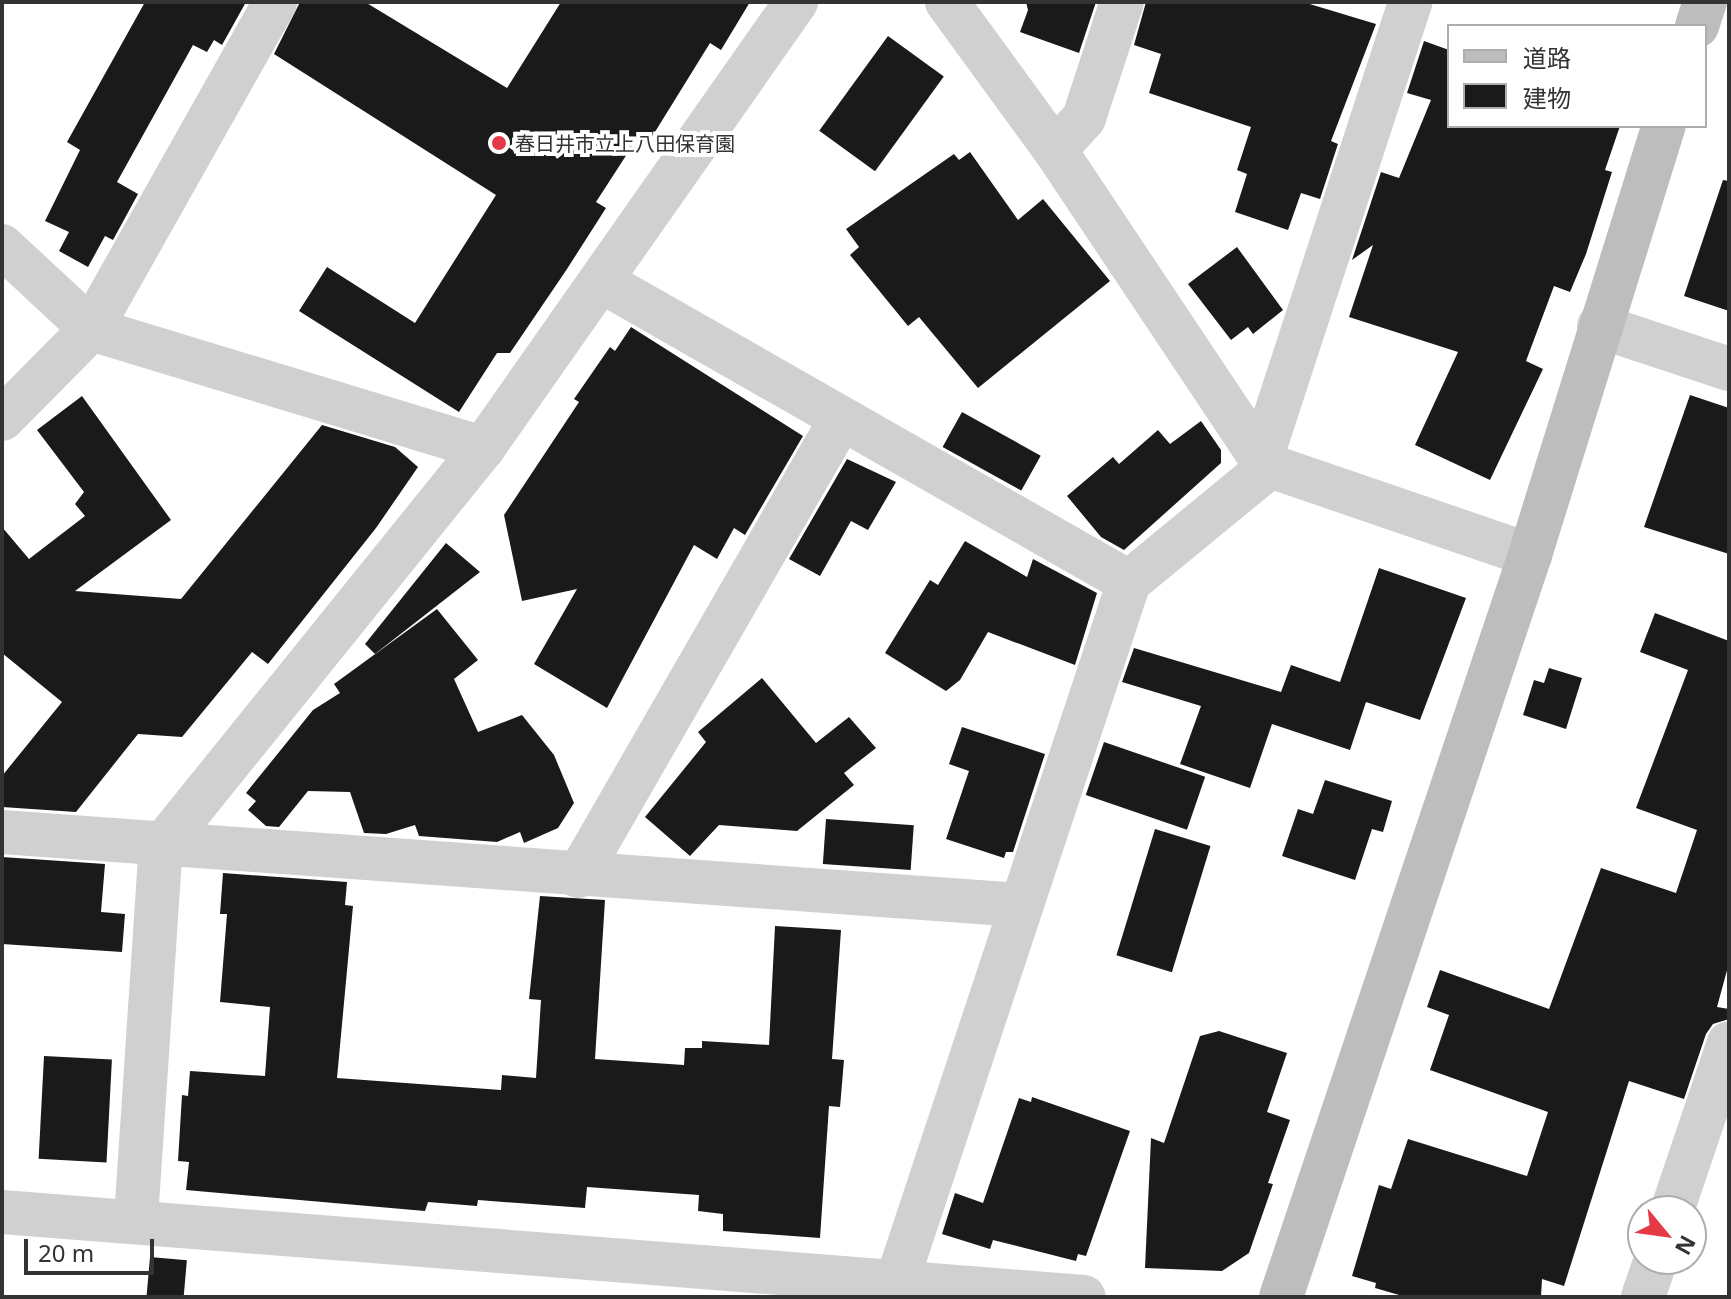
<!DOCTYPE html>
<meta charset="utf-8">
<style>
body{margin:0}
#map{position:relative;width:1731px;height:1299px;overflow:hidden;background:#fff;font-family:"Noto Sans","Noto Sans JP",sans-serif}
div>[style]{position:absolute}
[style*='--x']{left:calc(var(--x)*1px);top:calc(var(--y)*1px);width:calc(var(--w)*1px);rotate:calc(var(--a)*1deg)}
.building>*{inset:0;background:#1a1a1a;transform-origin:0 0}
.street>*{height:44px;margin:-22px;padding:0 22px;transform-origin:22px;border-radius:22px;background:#d0d0d0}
.secondary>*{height:44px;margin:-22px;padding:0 22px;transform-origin:22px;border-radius:22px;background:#bdbdbd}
.dots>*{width:22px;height:22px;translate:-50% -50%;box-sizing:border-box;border:4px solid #fff;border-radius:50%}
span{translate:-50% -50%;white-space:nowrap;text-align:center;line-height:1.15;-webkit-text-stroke:8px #fff;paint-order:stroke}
.poi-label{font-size:20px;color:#333}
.left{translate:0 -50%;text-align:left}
.frame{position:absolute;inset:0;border:4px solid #333;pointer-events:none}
.legend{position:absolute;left:1447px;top:24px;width:260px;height:104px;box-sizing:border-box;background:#fff;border:2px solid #adadad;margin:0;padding:10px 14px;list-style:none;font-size:24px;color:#333}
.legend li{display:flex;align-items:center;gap:16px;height:40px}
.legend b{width:40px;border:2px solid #adadad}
.north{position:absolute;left:1627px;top:1195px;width:80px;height:80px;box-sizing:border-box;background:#fff;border:2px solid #adadad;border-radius:50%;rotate:119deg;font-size:22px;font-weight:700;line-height:32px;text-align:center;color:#333}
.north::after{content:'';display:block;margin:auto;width:28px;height:36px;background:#e63946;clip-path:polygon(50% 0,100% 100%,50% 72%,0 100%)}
.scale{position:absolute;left:24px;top:1239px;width:130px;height:36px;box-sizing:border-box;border:4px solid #333;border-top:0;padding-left:10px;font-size:24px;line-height:28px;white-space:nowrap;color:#333;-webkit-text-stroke:6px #fff;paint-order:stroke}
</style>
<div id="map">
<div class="building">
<i style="clip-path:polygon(145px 2px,246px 2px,222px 45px,214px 40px,207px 52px,193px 45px,117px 182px,138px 194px,113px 240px,105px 236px,88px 267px,59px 251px,69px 232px,45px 221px,80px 150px,67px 142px)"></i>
<i style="clip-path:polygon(300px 2px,365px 2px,507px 88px,561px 2px,750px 2px,721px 50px,710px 43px,650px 140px,640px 134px,596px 202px,606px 208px,567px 269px,510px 353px,497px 353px,459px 412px,299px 311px,327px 267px,415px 323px,496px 195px,274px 54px)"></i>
<i style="clip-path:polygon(1026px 2px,1096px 2px,1079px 53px,1020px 32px,1028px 10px)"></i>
<i style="clip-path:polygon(1146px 2px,1303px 2px,1376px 24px,1331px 141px,1338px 144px,1320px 199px,1301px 193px,1288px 230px,1235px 212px,1247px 174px,1237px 170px,1251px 127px,1149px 93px,1161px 54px,1134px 45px)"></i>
<i style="left:888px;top:36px;width:69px;height:117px;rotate:36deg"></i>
<i style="clip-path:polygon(1424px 41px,1449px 50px,1449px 126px,1620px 126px,1605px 170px,1612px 172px,1586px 254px,1570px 292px,1554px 286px,1526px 361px,1543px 369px,1490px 480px,1415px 445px,1458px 352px,1349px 317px,1373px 245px,1352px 260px,1381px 172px,1399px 178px,1431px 100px,1407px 93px)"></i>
<i style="clip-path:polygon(970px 152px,1018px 220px,1043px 199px,1110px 281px,978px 388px,919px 317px,908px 326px,850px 255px,859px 247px,846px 229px,954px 154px,959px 160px)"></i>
<i style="clip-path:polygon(1723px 180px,1729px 181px,1729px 311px,1684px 296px)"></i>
<i style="clip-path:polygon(1237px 247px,1283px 310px,1253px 334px,1248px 327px,1231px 340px,1188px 284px)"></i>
<i style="clip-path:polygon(631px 327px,803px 436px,745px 535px,734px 528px,717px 559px,694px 545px,607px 708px,534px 664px,577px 589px,522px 601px,504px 515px,579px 402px,574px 399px,610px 347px,615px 351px)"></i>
<i style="clip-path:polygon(1690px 395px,1729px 408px,1729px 554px,1644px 527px)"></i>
<i style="clip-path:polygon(82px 396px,171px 520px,75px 591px,181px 599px,322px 425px,395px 447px,418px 467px,376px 528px,268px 664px,252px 652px,182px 737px,138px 734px,76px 812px,2px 807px,2px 776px,62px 702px,2px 653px,2px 527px,29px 559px,85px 516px,75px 504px,84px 492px,37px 430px)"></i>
<i style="left:962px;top:412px;width:90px;height:40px;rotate:29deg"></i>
<i style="clip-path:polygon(1201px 421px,1221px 450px,1221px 463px,1124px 550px,1101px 537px,1067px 496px,1113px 457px,1119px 464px,1158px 430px,1170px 444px)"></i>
<i style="clip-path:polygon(847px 459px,896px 482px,868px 530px,851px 521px,820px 576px,789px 559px)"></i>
<i style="clip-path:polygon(965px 541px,1027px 577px,1033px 559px,1097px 593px,1075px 665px,988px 632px,960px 680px,946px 691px,885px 653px,930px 580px,938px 585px)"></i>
<i style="clip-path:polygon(446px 543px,480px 572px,375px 654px,365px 644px)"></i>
<i style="clip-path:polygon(1379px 568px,1466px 598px,1420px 720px,1366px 702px,1350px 750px,1272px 724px,1250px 788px,1180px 764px,1201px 706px,1122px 682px,1134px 648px,1281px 692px,1291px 665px,1340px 682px)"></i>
<i style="clip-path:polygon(437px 609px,478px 660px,454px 679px,478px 732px,522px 715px,554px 755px,574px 803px,558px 828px,524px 843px,520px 832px,497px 842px,419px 836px,415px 825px,386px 834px,364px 833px,350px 792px,308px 791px,279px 827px,266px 826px,248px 810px,256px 801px,246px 793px,313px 710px,340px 693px,334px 684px)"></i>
<i style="clip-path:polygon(1655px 613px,1729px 641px,1729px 963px,1717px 1007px,1729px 1009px,1729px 1019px,1713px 1024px,1706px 1034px,1684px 1099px,1629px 1081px,1564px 1286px,1542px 1279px,1541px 1297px,1406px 1297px,1375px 1288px,1376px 1283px,1352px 1276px,1379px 1185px,1391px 1189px,1408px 1139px,1527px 1176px,1548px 1112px,1430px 1070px,1449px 1015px,1427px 1007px,1440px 970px,1549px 1009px,1601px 868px,1676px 893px,1697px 830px,1636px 808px,1688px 670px,1640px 652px)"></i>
<i style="clip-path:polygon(1549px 668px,1582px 678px,1566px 729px,1523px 715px,1534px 680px,1544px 683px)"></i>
<i style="clip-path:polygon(762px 678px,816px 743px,849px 717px,876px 748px,844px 773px,854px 785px,797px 831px,719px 825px,690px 856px,645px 817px,706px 742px,698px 732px)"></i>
<i style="clip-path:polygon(962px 727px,1045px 754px,1013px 852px,1006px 852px,1004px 858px,946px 839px,969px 771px,949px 764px)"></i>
<i style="left:1104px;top:742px;width:107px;height:56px;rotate:19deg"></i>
<i style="clip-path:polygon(1325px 780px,1392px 801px,1383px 832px,1372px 829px,1355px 880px,1282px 856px,1298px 809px,1313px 814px)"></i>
<i style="left:826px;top:819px;width:88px;height:45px;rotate:4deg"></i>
<i style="left:1155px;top:829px;width:58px;height:132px;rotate:17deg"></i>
<i style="clip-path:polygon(2px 857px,105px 864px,101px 912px,125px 914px,122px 952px,2px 944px)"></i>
<i style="clip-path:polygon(223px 873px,347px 882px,345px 905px,353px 906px,337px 1078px,501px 1090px,502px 1075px,536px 1078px,541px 1000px,529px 999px,540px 896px,605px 900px,595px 1059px,684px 1065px,685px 1048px,702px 1048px,702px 1041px,769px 1045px,775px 926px,841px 930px,832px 1059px,844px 1060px,840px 1107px,829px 1106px,820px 1238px,723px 1231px,723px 1214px,698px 1211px,699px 1195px,587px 1187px,585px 1208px,478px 1200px,477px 1206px,428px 1202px,425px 1211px,186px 1190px,189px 1162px,178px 1161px,182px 1095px,188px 1096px,190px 1071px,265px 1076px,270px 1007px,220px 1002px,227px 914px,220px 914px)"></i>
<i style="clip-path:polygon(1219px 1031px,1287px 1053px,1267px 1112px,1290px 1120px,1268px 1183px,1273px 1184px,1249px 1253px,1222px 1271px,1145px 1268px,1151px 1138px,1164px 1143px,1200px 1036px)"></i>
<i style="left:44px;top:1056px;width:68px;height:103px;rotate:3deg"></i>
<i style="clip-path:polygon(1032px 1097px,1130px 1131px,1086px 1256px,1078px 1254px,1076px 1261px,993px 1240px,990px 1249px,942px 1234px,955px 1193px,983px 1203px,1019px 1098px,1031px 1102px)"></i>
<i style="left:150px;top:1257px;width:37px;height:40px;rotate:5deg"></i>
</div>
<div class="street">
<i style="--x:947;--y:2;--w:183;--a:53.9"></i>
<i style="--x:1055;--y:150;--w:371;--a:56.3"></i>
<i style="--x:1261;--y:459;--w:11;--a:38"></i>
<i style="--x:1270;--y:466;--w:275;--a:18.9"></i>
<i style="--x:1055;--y:150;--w:43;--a:-47.8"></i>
<i style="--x:1084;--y:118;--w:122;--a:-71.9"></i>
<i style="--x:2;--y:246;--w:122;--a:43"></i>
<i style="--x:91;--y:329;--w:410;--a:16.9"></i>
<i style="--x:601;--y:281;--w:608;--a:29.69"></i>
<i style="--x:1599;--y:326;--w:137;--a:18.3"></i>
<i style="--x:2;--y:419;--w:127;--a:-45.3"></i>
<i style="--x:91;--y:329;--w:375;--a:-60.6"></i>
<i style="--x:1261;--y:459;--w:481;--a:-71.9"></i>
<i style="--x:2;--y:832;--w:1022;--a:4.1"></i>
<i style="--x:578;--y:876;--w:527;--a:-60.08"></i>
<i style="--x:1672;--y:1211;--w:177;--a:-71.3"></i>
<i style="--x:2;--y:1212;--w:1085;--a:4.49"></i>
<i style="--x:136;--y:1219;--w:373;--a:-86.2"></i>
<i style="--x:161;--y:847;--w:513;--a:-51.1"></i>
<i style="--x:483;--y:448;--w:545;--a:-54.94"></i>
<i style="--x:896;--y:1284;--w:740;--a:-71.64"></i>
<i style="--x:1129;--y:582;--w:183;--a:-39.4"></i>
<i style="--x:1643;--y:1297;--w:40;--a:-71.1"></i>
</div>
<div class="secondary">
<i style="--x:1697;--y:26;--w:25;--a:-72"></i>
<i style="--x:1281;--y:1297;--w:783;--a:-71.45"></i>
<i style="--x:1530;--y:555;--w:449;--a:-72.7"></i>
</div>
<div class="dots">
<i style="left:499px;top:143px;background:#e63946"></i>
</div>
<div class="poi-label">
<span class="left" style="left:515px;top:143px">春日井市立上八田保育園</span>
</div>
<div class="frame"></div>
<ul class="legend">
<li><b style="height:10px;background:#bdbdbd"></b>道路</li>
<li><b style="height:22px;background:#1a1a1a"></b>建物</li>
</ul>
<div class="north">N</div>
<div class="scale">20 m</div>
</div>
